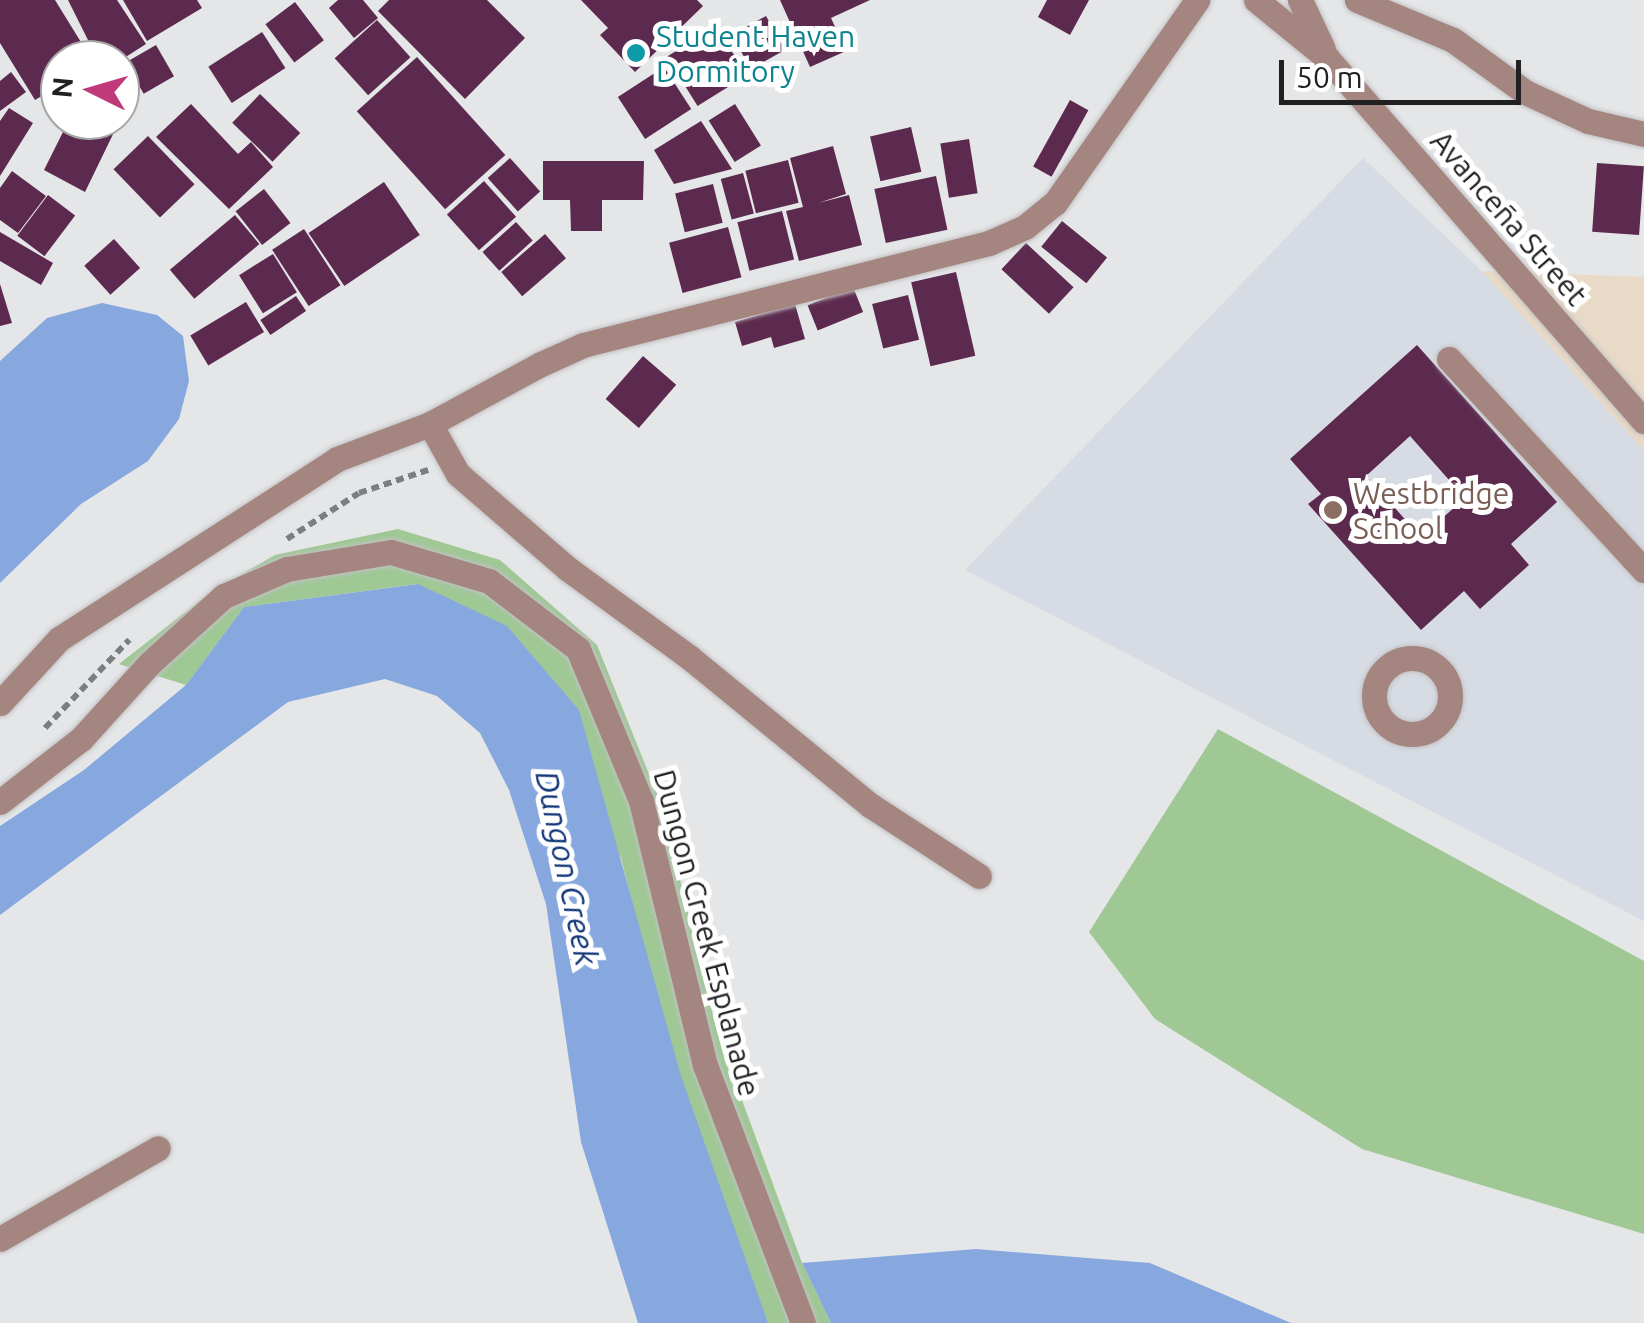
<!DOCTYPE html>
<meta charset="utf-8">
<style>
body{margin:0}
#map{position:relative;width:1644px;height:1323px;overflow:hidden;background:#e5e6e8;font-family:Ubuntu,sans-serif}
div>[style]{position:absolute}
[style*='--x']{left:calc(var(--x)*1px);top:calc(var(--y)*1px);width:calc(var(--w)*1px);rotate:calc(var(--a)*1deg)}
.commercial>*{inset:0;background:#e8dac7}
.built>*{inset:0;background:#d7dce4}
.green>*{inset:0;background:#9fc895}
.water>*{inset:0;background:#87a8df}
.building>*{inset:0;background:#5c2a4e;transform-origin:0 0}
.path>*{height:6px;margin-top:-3px;transform-origin:0;background:repeating-linear-gradient(90deg,#7d7e7f 0 8px,transparent 0 13px)}
.roads{filter:drop-shadow(0 0 2px #c2c2c4) drop-shadow(0 0 2px #c2c2c4)}
.minor>*{height:25px;margin:-12.5px;padding:0 12.5px;transform-origin:12.5px;border-radius:12.5px;background:#a5857f}
.minor>.ring{margin:-12.5px;padding:0;box-sizing:content-box;background:none;border:25px solid #a5857f;border-radius:50%}
.dots>*{width:28px;height:28px;translate:-50% -50%;box-sizing:border-box;border:5px solid #fff;border-radius:50%}
span{translate:-50% -50%;white-space:nowrap;text-align:center;line-height:1.15;-webkit-text-stroke:10px #fff;paint-order:stroke}
.culture-label{font-size:30px;color:#0d838f}
.left{translate:0 -50%;text-align:left}
.street-label{font-size:30px;color:#202021}
.education-label{font-size:30px;color:#785e54}
.water-label{font-size:32px;color:#113677;font-style:italic}
.north{position:absolute;left:40px;top:40px;width:100px;height:100px;box-sizing:border-box;background:#fff;border:2px solid #a6a6a6;border-radius:50%;rotate:275deg;font-size:28px;font-weight:700;line-height:40px;text-align:center;color:#202021}
.north::after{content:'';display:block;margin:auto;width:35px;height:45px;background:#c03a7b;clip-path:polygon(50% 0,100% 100%,50% 72%,0 100%)}
.scale{position:absolute;left:1279px;top:60px;width:242px;height:45px;box-sizing:border-box;border:5px solid #202021;border-top:0;padding-left:12px;font-size:30px;line-height:35px;white-space:nowrap;color:#202021;-webkit-text-stroke:8px #fff;paint-order:stroke}
</style>
<div id="map">
<div class="commercial">
<i style="clip-path:polygon(1482px 271px,1644px 277px,1644px 451px,1632px 438px)"></i>
</div>
<div class="built">
<i style="clip-path:polygon(1363px 158px,1482px 271px,1644px 451px,1644px 921px,965px 570px)"></i>
</div>
<div class="green">
<i style="clip-path:polygon(398px 529px,500px 560px,597px 645px,663px 809px,717px 1032px,802px 1263px,831px 1323px,750px 1323px,672px 1061px,621px 858px,417px 584px,244px 607px,186px 685px,119px 664px,210px 593px,275px 555px)"></i>
<i style="clip-path:polygon(1218px 729px,1644px 961px,1644px 1234px,1362px 1149px,1155px 1019px,1089px 932px)"></i>
</div>
<div class="water">
<i style="clip-path:polygon(102px 303px,157px 315px,183px 336px,189px 381px,179px 419px,148px 461px,81px 504px,0 583px,0 361px,47px 318px)"></i>
<i style="clip-path:polygon(418px 584px,507px 626px,579px 710px,681px 1076px,768px 1323px,638px 1323px,581px 1142px,546px 904px,509px 790px,480px 733px,437px 696px,385px 679px,288px 702px,0 915px,0 826px,84px 770px,186px 685px,244px 607px)"></i>
<i style="clip-path:polygon(976px 1249px,1150px 1263px,1291px 1323px,831px 1323px,802px 1263px)"></i>
</div>
<div class="building">
<i style="clip-path:polygon(0 0,55px 0,92px 60px,60px 60px,60px 85px,35px 100px,0 43px)"></i>
<i style="clip-path:polygon(68px 0,117px 0,146px 44px,121px 60px,98px 60px)"></i>
<i style="clip-path:polygon(123px 0,197px 0,202px 8px,147px 41px)"></i>
<i style="clip-path:polygon(338px 0,363px 0,378px 18px,354px 38px,329px 8px)"></i>
<i style="clip-path:polygon(389px 0,487px 0,525px 38px,465px 99px,378px 11px)"></i>
<i style="clip-path:polygon(581px 0,697px 0,703px 6px,635px 72px,600px 35px,608px 28px)"></i>
<i style="clip-path:polygon(780px 0,870px 0,831px 18px,846px 51px,810px 67px)"></i>
<i style="clip-path:polygon(1047px 0,1089px 0,1070px 35px,1038px 17px)"></i>
<i style="left:295px;top:2px;width:48px;height:37px;rotate:53deg"></i>
<i style="left:766px;top:16px;width:39px;height:39px;rotate:61deg"></i>
<i style="left:377px;top:20px;width:50px;height:57px;rotate:48deg"></i>
<i style="left:716px;top:26px;width:58px;height:58px;rotate:58deg"></i>
<i style="left:262px;top:32px;width:43px;height:64px;rotate:57deg"></i>
<i style="left:156px;top:45px;width:36px;height:35px;rotate:60deg"></i>
<i style="left:417px;top:57px;width:132px;height:81px;rotate:48deg"></i>
<i style="left:664px;top:67px;width:50px;height:55px;rotate:57deg"></i>
<i style="clip-path:polygon(11px 72px,26px 92px,0 111px,0 81px)"></i>
<i style="left:260px;top:94px;width:56px;height:40px;rotate:44deg"></i>
<i style="left:1070px;top:100px;width:21px;height:76px;rotate:29deg"></i>
<i style="clip-path:polygon(191px 104px,238px 154px,251px 142px,273px 167px,229px 209px,156px 137px)"></i>
<i style="left:735px;top:104px;width:49px;height:31px;rotate:58deg"></i>
<i style="clip-path:polygon(9px 108px,33px 123px,0 176px,0 121px)"></i>
<i style="clip-path:polygon(69px 120px,117px 126px,85px 192px,44px 170px)"></i>
<i style="clip-path:polygon(701px 121px,732px 169px,674px 184px,654px 150px)"></i>
<i style="left:911px;top:127px;width:46px;height:42px;rotate:77deg"></i>
<i style="left:148px;top:136px;width:67px;height:48px;rotate:46deg"></i>
<i style="left:969px;top:139px;width:55px;height:29px;rotate:81deg"></i>
<i style="clip-path:polygon(833px 146px,846px 194px,818px 203px,849px 195px,862px 245px,799px 261px,786px 211px,803px 207px,790px 158px)"></i>
<i style="left:510px;top:158px;width:45px;height:30px;rotate:48deg"></i>
<i style="left:788px;top:160px;width:44px;height:44px;rotate:76deg"></i>
<i style="clip-path:polygon(543px 161px,644px 161px,643px 200px,602px 200px,602px 231px,571px 231px,570px 200px,543px 200px)"></i>
<i style="left:1597px;top:163px;width:47px;height:69px;rotate:4deg"></i>
<i style="clip-path:polygon(12px 171px,46px 196px,18px 233px,0 220px,0 188px)"></i>
<i style="left:743px;top:173px;width:42px;height:23px;rotate:75deg"></i>
<i style="left:936px;top:176px;width:55px;height:63px;rotate:78deg"></i>
<i style="left:484px;top:181px;width:48px;height:50px;rotate:48deg"></i>
<i style="left:384px;top:182px;width:64px;height:91px;rotate:56deg"></i>
<i style="left:713px;top:184px;width:40px;height:39px;rotate:76deg"></i>
<i style="left:264px;top:189px;width:43px;height:36px;rotate:52deg"></i>
<i style="left:48px;top:195px;width:34px;height:51px;rotate:37deg"></i>
<i style="left:782px;top:211px;width:50px;height:46px;rotate:76deg"></i>
<i style="left:235px;top:215px;width:38px;height:85px;rotate:50deg"></i>
<i style="left:1062px;top:221px;width:58px;height:33px;rotate:39deg"></i>
<i style="left:516px;top:222px;width:25px;height:45px;rotate:48deg"></i>
<i style="left:728px;top:227px;width:52px;height:61px;rotate:75deg"></i>
<i style="left:304px;top:229px;width:67px;height:38px;rotate:57deg"></i>
<i style="clip-path:polygon(0 232px,53px 263px,41px 285px,0 261px)"></i>
<i style="left:545px;top:234px;width:32px;height:58px;rotate:49deg"></i>
<i style="left:114px;top:239px;width:39px;height:40px;rotate:48deg"></i>
<i style="left:1026px;top:243px;width:65px;height:36px;rotate:43deg"></i>
<i style="left:273px;top:254px;width:45px;height:40px;rotate:58deg"></i>
<i style="left:956px;top:272px;width:86px;height:46px;rotate:77deg"></i>
<i style="clip-path:polygon(0 284px,12px 323px,0 326px)"></i>
<i style="left:853px;top:287px;width:27px;height:49px;rotate:68deg"></i>
<i style="left:908px;top:295px;width:46px;height:37px;rotate:76deg"></i>
<i style="left:296px;top:296px;width:18px;height:43px;rotate:56deg"></i>
<i style="left:246px;top:302px;width:35px;height:65px;rotate:59deg"></i>
<i style="clip-path:polygon(795px 304px,805px 339px,774px 348px,771px 337px,742px 346px,735px 322px)"></i>
<i style="clip-path:polygon(evenodd,1417px 345px,1557px 502px,1511px 544px,1529px 565px,1480px 609px,1464px 591px,1421px 630px,1308px 504px,1321px 494px,1290px 459px,1417px 345px,1410px 436px,1465px 498px,1421px 537px,1366px 476px,1410px 436px)"></i>
<i style="left:643px;top:356px;width:44px;height:57px;rotate:41deg"></i>
</div>
<div class="path">
<i style="--x:287;--y:539;--w:85;--a:-32.6"></i>
<i style="--x:359;--y:493;--w:73;--a:-18.4"></i>
<i style="--x:45;--y:728;--w:122;--a:-46.3"></i>
</div>
<div class="roads">
<div class="minor">
<i style="--x:1256;--y:0;--w:92;--a:39.2"></i>
<i style="--x:1327;--y:58;--w:482;--a:48.9"></i>
<i style="--x:1300;--y:0;--w:54;--a:64.9"></i>
<i style="--x:1357;--y:0;--w:104;--a:22.6"></i>
<i style="--x:1453;--y:40;--w:89;--a:35.8"></i>
<i style="--x:1525;--y:92;--w:69;--a:24.7"></i>
<i style="--x:1588;--y:121;--w:57;--a:13.1"></i>
<i style="--x:1449;--y:359;--w:287;--a:47.3"></i>
<i style="--x:430;--y:424;--w:57;--a:60.8"></i>
<i style="--x:458;--y:474;--w:145;--a:40.8"></i>
<i style="--x:568;--y:569;--w:150;--a:36"></i>
<i style="--x:689;--y:657;--w:234;--a:39.3"></i>
<i style="--x:870;--y:805;--w:130;--a:33.1"></i>
<i class="ring" style="left:1374px;top:658px;width:51px;height:51px"></i>
<i style="--x:0;--y:703;--w:87;--a:-47.3"></i>
<i style="--x:59;--y:639;--w:331;--a:-32.9"></i>
<i style="--x:337;--y:459;--w:99;--a:-20.6"></i>
<i style="--x:430;--y:424;--w:126;--a:-28.4"></i>
<i style="--x:541;--y:364;--w:46;--a:-24.3"></i>
<i style="--x:583;--y:345;--w:419;--a:-14.1"></i>
<i style="--x:989;--y:243;--w:39;--a:-24"></i>
<i style="--x:1025;--y:227;--w:38;--a:-39"></i>
<i style="--x:1055;--y:203;--w:248;--a:-55"></i>
<i style="--x:0;--y:802;--w:103;--a:-37.9"></i>
<i style="--x:81;--y:739;--w:103;--a:-47.8"></i>
<i style="--x:150;--y:663;--w:100;--a:-42.2"></i>
<i style="--x:224;--y:596;--w:69;--a:-23.2"></i>
<i style="--x:287;--y:569;--w:105;--a:-9.3"></i>
<i style="--x:391;--y:552;--w:102;--a:16.5"></i>
<i style="--x:489;--y:581;--w:112;--a:37.4"></i>
<i style="--x:578;--y:649;--w:165;--a:67.5"></i>
<i style="--x:641;--y:801;--w:272;--a:76.4"></i>
<i style="--x:705;--y:1065;--w:276;--a:69.2"></i>
<i style="--x:0;--y:1239;--w:182;--a:-29.9"></i>
</div>
</div>
<div class="dots">
<i style="left:636px;top:53px;background:#0f9aa8"></i>
<i style="left:1333px;top:510px;background:#8d6e63"></i>
</div>
<div class="culture-label">
<span class="left" style="left:656px;top:53px">Student Haven<br>Dormitory</span>
</div>
<div class="street-label">
<span style="left:1509px;top:218px;rotate:49deg">Avanceña Street</span>
<span style="left:707px;top:933px;rotate:75deg">Dungon Creek Esplanade</span>
</div>
<div class="education-label">
<span class="left" style="left:1353px;top:510px">Westbridge<br>School</span>
</div>
<div class="water-label">
<span style="left:567px;top:868px;rotate:78deg">Dungon Creek</span>
</div>
<div class="north">N</div>
<div class="scale">50 m</div>
</div>
